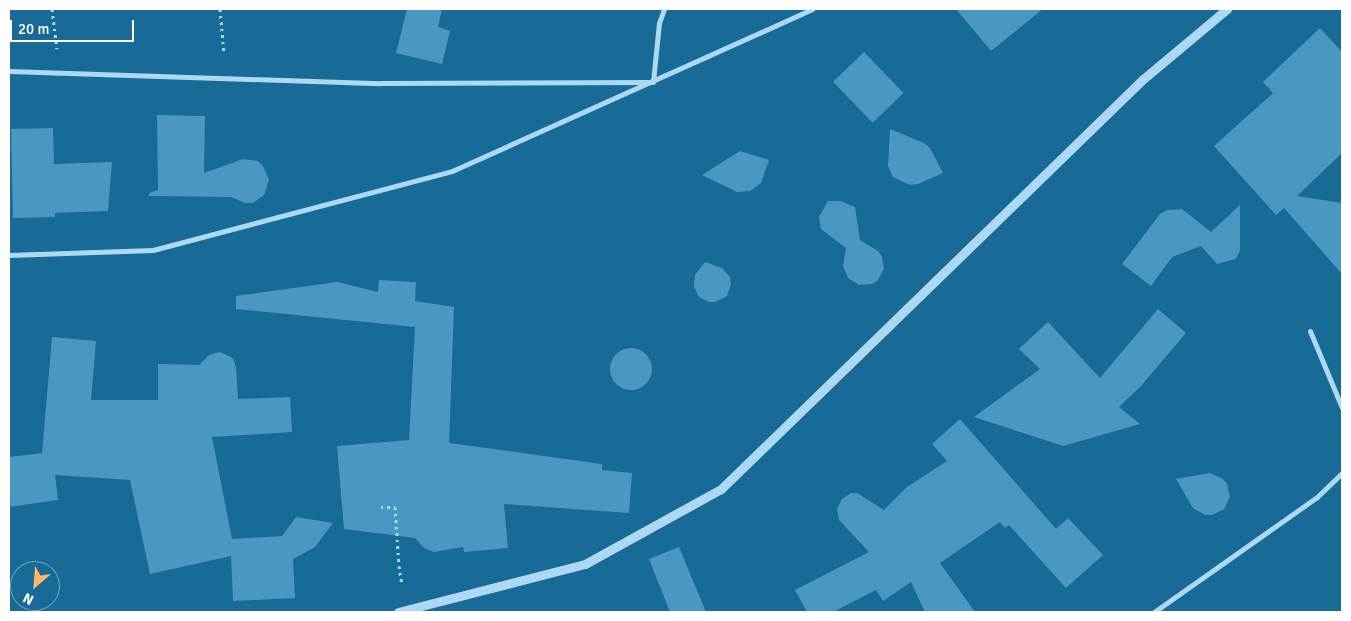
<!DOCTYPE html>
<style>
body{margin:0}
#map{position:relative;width:1351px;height:621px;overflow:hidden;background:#186a97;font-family:Signika,sans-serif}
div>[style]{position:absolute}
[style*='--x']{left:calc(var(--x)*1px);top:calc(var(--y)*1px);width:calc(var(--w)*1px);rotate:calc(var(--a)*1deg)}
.building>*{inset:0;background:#4a98c1;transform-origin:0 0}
.round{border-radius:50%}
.path>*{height:3px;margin-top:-1.5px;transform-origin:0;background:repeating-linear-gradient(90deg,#acd9f1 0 2.5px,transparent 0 6.5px)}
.minor>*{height:5px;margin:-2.5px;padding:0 2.5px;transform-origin:2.5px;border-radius:2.5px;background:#acd9f1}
.tertiary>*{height:9px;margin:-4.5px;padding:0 4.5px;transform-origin:4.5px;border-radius:4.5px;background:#acd9f1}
span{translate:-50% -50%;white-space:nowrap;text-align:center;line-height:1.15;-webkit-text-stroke:4.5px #186a97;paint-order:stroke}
.frame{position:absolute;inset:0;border:10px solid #fff;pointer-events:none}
.north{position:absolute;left:10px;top:561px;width:50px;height:50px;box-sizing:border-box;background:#186a97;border:1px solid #74a6c1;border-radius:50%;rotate:207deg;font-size:14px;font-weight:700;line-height:20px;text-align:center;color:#fff}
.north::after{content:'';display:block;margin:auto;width:18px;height:22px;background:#ffb66c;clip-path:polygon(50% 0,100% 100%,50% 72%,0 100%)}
.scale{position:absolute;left:10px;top:20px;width:124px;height:22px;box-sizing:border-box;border:2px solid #fff;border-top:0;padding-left:6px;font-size:15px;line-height:18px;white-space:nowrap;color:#fff;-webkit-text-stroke:4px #186a97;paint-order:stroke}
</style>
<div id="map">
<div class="building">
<i style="clip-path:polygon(407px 9px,442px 9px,438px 27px,450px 31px,442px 64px,396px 53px)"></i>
<i style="clip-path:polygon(956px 9px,1043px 9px,991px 51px)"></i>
<i style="clip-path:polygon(1320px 28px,1342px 52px,1342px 153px,1297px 196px,1342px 203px,1342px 274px,1284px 208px,1276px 215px,1214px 146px,1273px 93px,1263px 82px)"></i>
<i style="left:864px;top:52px;width:57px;height:43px;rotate:46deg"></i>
<i style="clip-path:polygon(157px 115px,205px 116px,204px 173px,243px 159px,258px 161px,263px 166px,269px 180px,264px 195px,253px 203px,245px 203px,231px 197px,149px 196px,149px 193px,158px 190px)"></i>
<i style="clip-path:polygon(53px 128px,54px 164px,112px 162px,108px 211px,55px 213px,55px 217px,13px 218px,11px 129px)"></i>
<i style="clip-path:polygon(890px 129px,924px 143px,930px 148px,943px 173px,918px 184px,910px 185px,893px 177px,888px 166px)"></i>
<i style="clip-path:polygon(740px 151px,769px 160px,761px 183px,750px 191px,737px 192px,702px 175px)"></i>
<i style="clip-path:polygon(828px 201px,841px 201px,855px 207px,860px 240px,878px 251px,882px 257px,884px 269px,877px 281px,872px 284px,859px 285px,848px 278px,843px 266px,846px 248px,821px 229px,819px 217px)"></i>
<i style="clip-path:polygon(1240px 205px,1240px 250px,1236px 259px,1217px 264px,1201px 246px,1172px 257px,1151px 286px,1122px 264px,1160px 214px,1167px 210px,1182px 209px,1211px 232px)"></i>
<i style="clip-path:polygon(705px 262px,722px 268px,730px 277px,731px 284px,727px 296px,715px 302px,709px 302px,699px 297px,694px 287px,695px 275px)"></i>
<i style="clip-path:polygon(379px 280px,416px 282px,415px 301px,454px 307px,449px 443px,602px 464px,602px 470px,632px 473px,629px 513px,504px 504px,508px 548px,464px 552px,463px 547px,434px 552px,424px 548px,415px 538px,344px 529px,337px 446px,409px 440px,415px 327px,236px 309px,236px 296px,337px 282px,378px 292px)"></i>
<i style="clip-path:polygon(1158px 309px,1186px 333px,1141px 386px,1119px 407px,1140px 424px,1063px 446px,974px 417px,1040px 369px,1019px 349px,1048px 322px,1100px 378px)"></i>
<i style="clip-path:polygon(52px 337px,96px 341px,91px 400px,158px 400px,158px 364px,199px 365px,209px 355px,220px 352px,233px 358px,236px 367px,238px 399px,290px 397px,292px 432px,212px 437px,232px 539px,282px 536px,296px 517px,333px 523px,315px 547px,293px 559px,295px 598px,233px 601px,231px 556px,150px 574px,130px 480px,55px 475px,58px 500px,9px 507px,9px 457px,42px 453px)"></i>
<i class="round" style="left:610px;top:348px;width:42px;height:42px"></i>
<i style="clip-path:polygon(960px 419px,1056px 529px,1068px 518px,1103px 555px,1066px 588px,1009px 525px,1005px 528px,1000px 522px,940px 563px,975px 612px,925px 612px,911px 582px,883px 601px,876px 590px,833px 612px,807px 612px,795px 590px,869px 552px,839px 520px,837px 509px,842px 499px,851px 493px,857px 493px,884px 510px,907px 487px,947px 461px,932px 444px)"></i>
<i style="clip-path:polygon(1210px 473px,1223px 479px,1227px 484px,1230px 497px,1224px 509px,1212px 515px,1205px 515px,1193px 508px,1176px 479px)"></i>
<i style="clip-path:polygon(679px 547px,706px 612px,670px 612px,649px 559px)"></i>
</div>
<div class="path">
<i style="--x:52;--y:9;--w:40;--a:82.9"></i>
<i style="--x:220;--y:9;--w:45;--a:84.9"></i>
<i style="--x:381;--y:507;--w:14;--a:0"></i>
<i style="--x:395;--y:507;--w:59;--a:86.1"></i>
<i style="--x:399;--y:566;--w:19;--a:81"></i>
</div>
<div class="minor">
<i style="--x:9;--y:71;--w:371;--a:1.9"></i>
<i style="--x:380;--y:83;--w:270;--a:-0.2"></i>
<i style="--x:653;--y:82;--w:59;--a:-84.2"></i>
<i style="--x:659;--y:23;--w:15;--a:-70"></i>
<i style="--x:9;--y:255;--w:144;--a:-2"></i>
<i style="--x:153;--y:250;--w:309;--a:-14.8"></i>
<i style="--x:452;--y:171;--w:395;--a:-24.2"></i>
<i style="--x:1310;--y:331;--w:83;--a:67.4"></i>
<i style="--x:1154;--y:612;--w:199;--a:-35.2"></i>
<i style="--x:1317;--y:497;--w:35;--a:-44"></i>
</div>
<div class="tertiary">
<i style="--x:398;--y:612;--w:193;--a:-14.4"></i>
<i style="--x:585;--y:564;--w:155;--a:-28.9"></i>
<i style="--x:721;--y:489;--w:587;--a:-44.17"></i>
<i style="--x:1142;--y:80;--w:111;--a:-39.9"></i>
</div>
<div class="frame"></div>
<div class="north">N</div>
<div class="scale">20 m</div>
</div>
